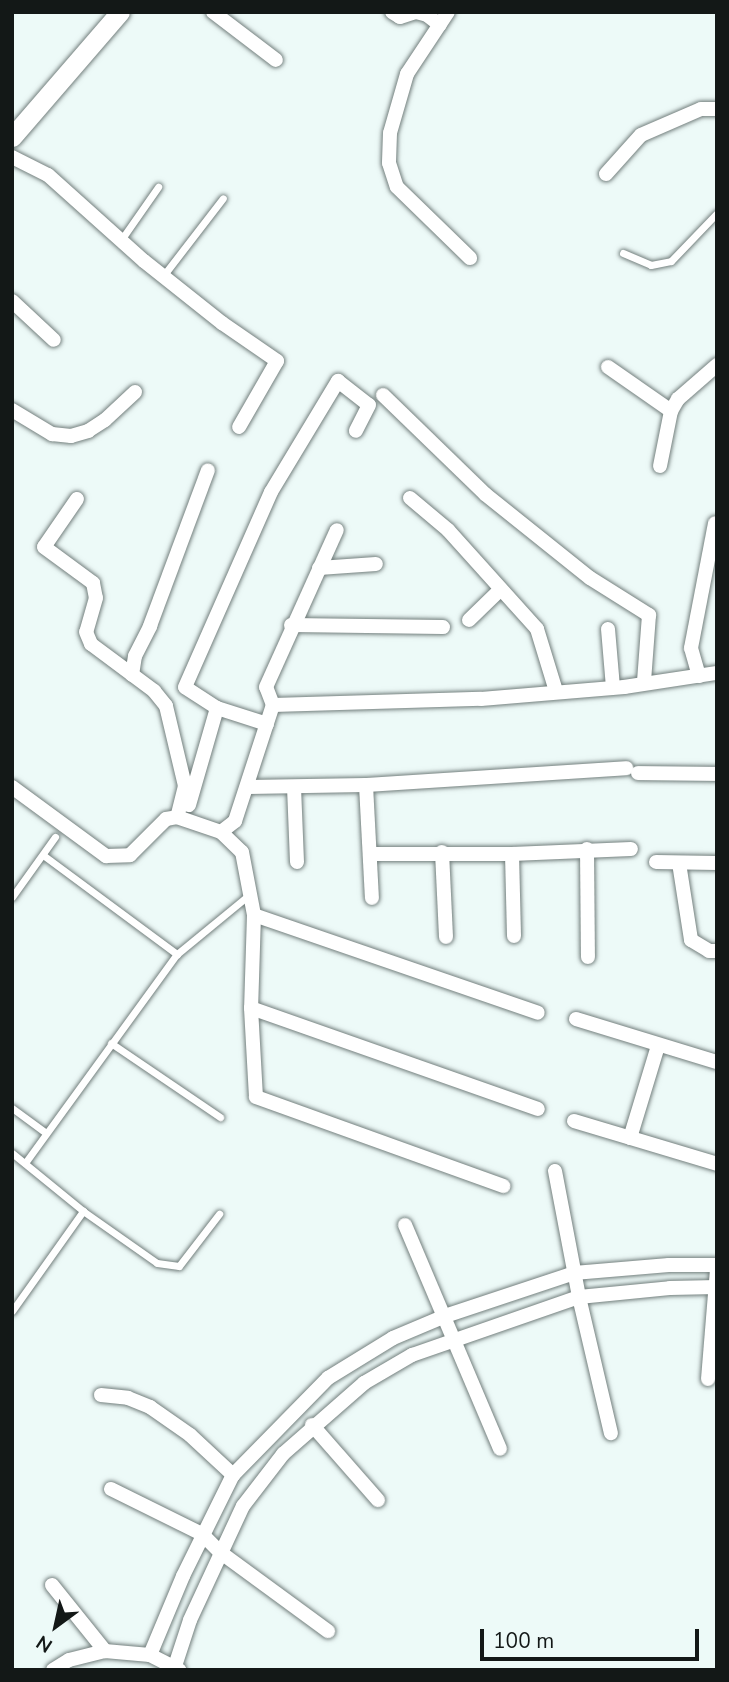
<!DOCTYPE html>
<style>
body{margin:0}
#map{position:relative;width:729px;height:1682px;overflow:hidden;background:#edfaf8;font-family:"Nunito Sans",sans-serif}
div>[style]{position:absolute}
[style*='--x']{left:calc(var(--x)*1px);top:calc(var(--y)*1px);width:calc(var(--w)*1px);rotate:calc(var(--a)*1deg)}
.roads{filter:drop-shadow(0 0 2px #737f7d) drop-shadow(0 0 2px #737f7d)}
.lane>*{height:7px;margin:-3.5px;padding:0 3.5px;transform-origin:3.5px;border-radius:3.5px;background:#fff}
.street>*{height:14px;margin:-7px;padding:0 7px;transform-origin:7px;border-radius:7px;background:#fff}
.secondary>*{height:19px;margin:-9.5px;padding:0 9.5px;transform-origin:9.5px;border-radius:9.5px;background:#fff}
span{translate:-50% -50%;white-space:nowrap;text-align:center;line-height:1.15;-webkit-text-stroke:5px #edfaf8;paint-order:stroke}
.frame{position:absolute;inset:0;border:14px solid #131817;pointer-events:none}
.north{position:absolute;left:21px;top:1591px;width:70px;height:70px;-webkit-text-stroke:5px #edfaf8;paint-order:stroke;rotate:213deg;font-size:19px;font-weight:700;line-height:28px;text-align:center;color:#131817}
.north::after{content:'';display:block;margin:auto;width:24px;height:32px;background:#131817;clip-path:polygon(50% 0,100% 100%,50% 72%,0 100%)}
.scale{position:absolute;left:480px;top:1629px;width:219px;height:32px;box-sizing:border-box;border:4px solid #131817;border-top:0;padding-left:9px;font-size:21px;line-height:24px;white-space:nowrap;color:#131817;-webkit-text-stroke:5px #edfaf8;paint-order:stroke}
</style>
<div id="map">
<div class="roads">
<div class="lane">
<i style="--x:121;--y:240;--w:65;--a:-55.1"></i>
<i style="--x:623;--y:253;--w:30;--a:23"></i>
<i style="--x:651;--y:265;--w:20;--a:-11"></i>
<i style="--x:671;--y:261;--w:66;--a:-46.2"></i>
<i style="--x:163;--y:276;--w:98;--a:-52.4"></i>
<i style="--x:43;--y:855;--w:167;--a:36.5"></i>
<i style="--x:12;--y:897;--w:74;--a:-54.4"></i>
<i style="--x:111;--y:1043;--w:132;--a:34.2"></i>
<i style="--x:12;--y:1108;--w:42;--a:36.3"></i>
<i style="--x:12;--y:1153;--w:92;--a:39.2"></i>
<i style="--x:83;--y:1211;--w:90;--a:35.1"></i>
<i style="--x:157;--y:1263;--w:22;--a:8"></i>
<i style="--x:179;--y:1266;--w:66;--a:-52.4"></i>
<i style="--x:25;--y:1163;--w:258;--a:-54"></i>
<i style="--x:177;--y:954;--w:94;--a:-39.4"></i>
<i style="--x:12;--y:1311;--w:123;--a:-54.6"></i>
</div>
<div class="street">
<i style="--x:213;--y:12;--w:79;--a:37.3"></i>
<i style="--x:392;--y:12;--w:9;--a:32"></i>
<i style="--x:400;--y:17;--w:16;--a:-18"></i>
<i style="--x:416;--y:12;--w:11;--a:15"></i>
<i style="--x:427;--y:15;--w:16;--a:38"></i>
<i style="--x:448;--y:12;--w:74;--a:123.5"></i>
<i style="--x:407;--y:74;--w:61;--a:106.1"></i>
<i style="--x:390;--y:133;--w:30;--a:92"></i>
<i style="--x:389;--y:163;--w:25;--a:72"></i>
<i style="--x:397;--y:187;--w:102;--a:44.2"></i>
<i style="--x:12;--y:157;--w:40;--a:26.6"></i>
<i style="--x:48;--y:175;--w:129;--a:41.9"></i>
<i style="--x:144;--y:261;--w:100;--a:38.5"></i>
<i style="--x:222;--y:323;--w:67;--a:34.6"></i>
<i style="--x:277;--y:361;--w:76;--a:119.9"></i>
<i style="--x:606;--y:174;--w:52;--a:-48.1"></i>
<i style="--x:641;--y:135;--w:65;--a:-23.4"></i>
<i style="--x:701;--y:109;--w:16;--a:0"></i>
<i style="--x:12;--y:301;--w:57;--a:42.9"></i>
<i style="--x:608;--y:367;--w:77;--a:34.9"></i>
<i style="--x:383;--y:395;--w:142;--a:44.1"></i>
<i style="--x:485;--y:494;--w:134;--a:38.7"></i>
<i style="--x:590;--y:578;--w:70;--a:32.1"></i>
<i style="--x:649;--y:615;--w:67;--a:94.3"></i>
<i style="--x:12;--y:410;--w:47;--a:31"></i>
<i style="--x:52;--y:434;--w:19;--a:6"></i>
<i style="--x:71;--y:436;--w:18;--a:-16"></i>
<i style="--x:88;--y:431;--w:20;--a:-33"></i>
<i style="--x:105;--y:420;--w:41;--a:-43"></i>
<i style="--x:660;--y:466;--w:56;--a:-78.7"></i>
<i style="--x:671;--y:411;--w:14;--a:-60"></i>
<i style="--x:678;--y:399;--w:52;--a:-41.1"></i>
<i style="--x:410;--y:498;--w:50;--a:40.1"></i>
<i style="--x:448;--y:530;--w:133;--a:48"></i>
<i style="--x:537;--y:629;--w:65;--a:73"></i>
<i style="--x:77;--y:499;--w:58;--a:124.5"></i>
<i style="--x:44;--y:547;--w:61;--a:36.3"></i>
<i style="--x:93;--y:583;--w:15;--a:79"></i>
<i style="--x:96;--y:598;--w:35;--a:106"></i>
<i style="--x:86;--y:632;--w:13;--a:67"></i>
<i style="--x:91;--y:644;--w:79;--a:36.7"></i>
<i style="--x:154;--y:691;--w:19;--a:51"></i>
<i style="--x:166;--y:706;--w:82;--a:76.6"></i>
<i style="--x:185;--y:786;--w:32;--a:104"></i>
<i style="--x:319;--y:568;--w:57;--a:-4"></i>
<i style="--x:469;--y:620;--w:43;--a:-44.1"></i>
<i style="--x:291;--y:625;--w:152;--a:0.8"></i>
<i style="--x:608;--y:629;--w:58;--a:85.1"></i>
<i style="--x:132;--y:675;--w:19;--a:-81"></i>
<i style="--x:135;--y:656;--w:34;--a:-63"></i>
<i style="--x:150;--y:626;--w:166;--a:-69.6"></i>
<i style="--x:699;--y:676;--w:29;--a:-106"></i>
<i style="--x:691;--y:648;--w:127;--a:-79.1"></i>
<i style="--x:273;--y:705;--w:19;--a:-111"></i>
<i style="--x:266;--y:687;--w:172;--a:-65.7"></i>
<i style="--x:267;--y:724;--w:52;--a:-162.3"></i>
<i style="--x:217;--y:708;--w:38;--a:-147"></i>
<i style="--x:185;--y:687;--w:213;--a:-66.2"></i>
<i style="--x:271;--y:492;--w:130;--a:-58.9"></i>
<i style="--x:338;--y:381;--w:39;--a:38"></i>
<i style="--x:369;--y:405;--w:29;--a:117"></i>
<i style="--x:638;--y:773;--w:79;--a:0.7"></i>
<i style="--x:366;--y:785;--w:113;--a:87"></i>
<i style="--x:12;--y:787;--w:117;--a:36.3"></i>
<i style="--x:106;--y:856;--w:24;--a:-2"></i>
<i style="--x:130;--y:855;--w:51;--a:-45"></i>
<i style="--x:166;--y:819;--w:11;--a:-10"></i>
<i style="--x:177;--y:817;--w:46;--a:18.8"></i>
<i style="--x:221;--y:832;--w:29;--a:44"></i>
<i style="--x:242;--y:852;--w:64;--a:79.2"></i>
<i style="--x:254;--y:915;--w:93;--a:91.8"></i>
<i style="--x:251;--y:1008;--w:89;--a:86.8"></i>
<i style="--x:256;--y:1097;--w:263;--a:19.8"></i>
<i style="--x:248;--y:787;--w:118;--a:-1"></i>
<i style="--x:366;--y:785;--w:261;--a:-3.7"></i>
<i style="--x:294;--y:787;--w:75;--a:87.7"></i>
<i style="--x:189;--y:805;--w:101;--a:-73.9"></i>
<i style="--x:221;--y:832;--w:18;--a:-38"></i>
<i style="--x:235;--y:821;--w:122;--a:-71.9"></i>
<i style="--x:273;--y:705;--w:208;--a:-1.7"></i>
<i style="--x:481;--y:699;--w:144;--a:-4.8"></i>
<i style="--x:624;--y:687;--w:94;--a:-8.6"></i>
<i style="--x:587;--y:849;--w:108;--a:89.5"></i>
<i style="--x:442;--y:852;--w:85;--a:87.3"></i>
<i style="--x:370;--y:854;--w:142;--a:0"></i>
<i style="--x:512;--y:854;--w:119;--a:-2.4"></i>
<i style="--x:512;--y:854;--w:82;--a:88.6"></i>
<i style="--x:656;--y:862;--w:61;--a:0.9"></i>
<i style="--x:679;--y:863;--w:78;--a:81.1"></i>
<i style="--x:691;--y:940;--w:21;--a:31"></i>
<i style="--x:709;--y:951;--w:8;--a:0"></i>
<i style="--x:254;--y:915;--w:300;--a:19"></i>
<i style="--x:251;--y:1008;--w:304;--a:19.4"></i>
<i style="--x:576;--y:1019;--w:147;--a:17"></i>
<i style="--x:574;--y:1121;--w:149;--a:16.7"></i>
<i style="--x:630;--y:1138;--w:96;--a:-73.1"></i>
<i style="--x:555;--y:1171;--w:128;--a:79.2"></i>
<i style="--x:579;--y:1297;--w:140;--a:76.8"></i>
<i style="--x:405;--y:1225;--w:243;--a:67"></i>
<i style="--x:708;--y:1379;--w:109;--a:-85.3"></i>
<i style="--x:101;--y:1395;--w:27;--a:6"></i>
<i style="--x:128;--y:1398;--w:24;--a:22"></i>
<i style="--x:150;--y:1407;--w:49;--a:35"></i>
<i style="--x:190;--y:1435;--w:59;--a:42.9"></i>
<i style="--x:312;--y:1425;--w:100;--a:48.7"></i>
<i style="--x:111;--y:1489;--w:102;--a:26.3"></i>
<i style="--x:202;--y:1534;--w:25;--a:45"></i>
<i style="--x:220;--y:1552;--w:134;--a:36.2"></i>
<i style="--x:52;--y:1585;--w:85;--a:51.2"></i>
<i style="--x:150;--y:1655;--w:86;--a:-67.3"></i>
<i style="--x:183;--y:1576;--w:113;--a:-63.7"></i>
<i style="--x:233;--y:1475;--w:136;--a:-45.6"></i>
<i style="--x:328;--y:1378;--w:76;--a:-31.6"></i>
<i style="--x:393;--y:1338;--w:56;--a:-22.9"></i>
<i style="--x:445;--y:1316;--w:136;--a:-18.4"></i>
<i style="--x:574;--y:1273;--w:95;--a:-4.8"></i>
<i style="--x:669;--y:1265;--w:48;--a:0"></i>
<i style="--x:175;--y:1666;--w:48;--a:-71.9"></i>
<i style="--x:190;--y:1620;--w:126;--a:-65.1"></i>
<i style="--x:243;--y:1506;--w:66;--a:-52.4"></i>
<i style="--x:283;--y:1454;--w:108;--a:-41.2"></i>
<i style="--x:364;--y:1383;--w:56;--a:-30.3"></i>
<i style="--x:412;--y:1355;--w:177;--a:-19.2"></i>
<i style="--x:579;--y:1297;--w:91;--a:-5.6"></i>
<i style="--x:670;--y:1288;--w:47;--a:-1.2"></i>
<i style="--x:53;--y:1670;--w:19;--a:-32"></i>
<i style="--x:69;--y:1660;--w:37;--a:-14"></i>
<i style="--x:105;--y:1651;--w:45;--a:5.1"></i>
<i style="--x:150;--y:1655;--w:33;--a:27"></i>
</div>
<div class="secondary">
<i style="--x:12;--y:137;--w:165;--a:-49.2"></i>
</div>
</div>
<div class="frame"></div>
<div class="north">N</div>
<div class="scale">100 m</div>
</div>
